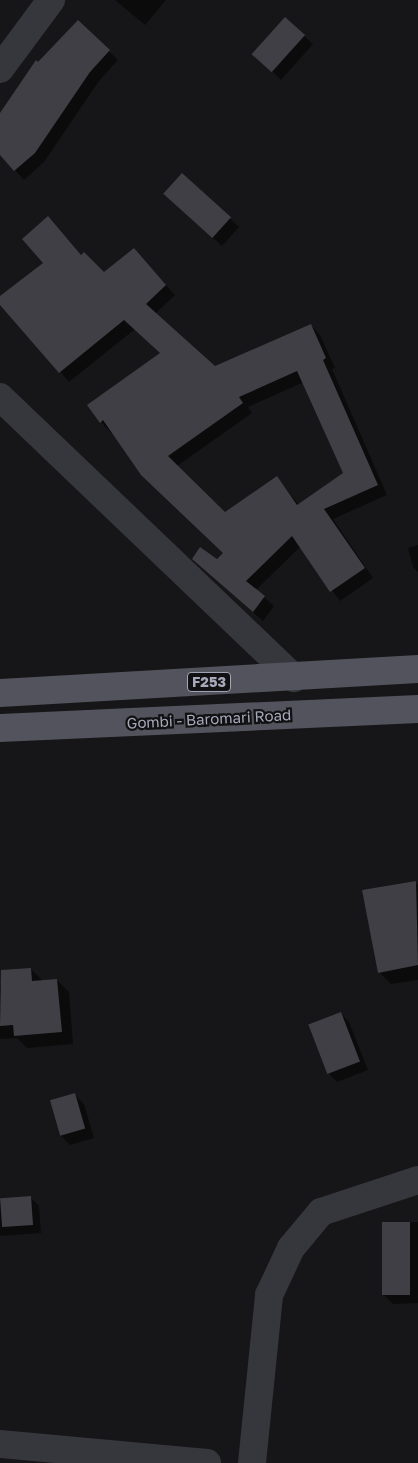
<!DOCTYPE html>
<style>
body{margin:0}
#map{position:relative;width:418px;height:1463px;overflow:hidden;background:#161517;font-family:"Golos Text",sans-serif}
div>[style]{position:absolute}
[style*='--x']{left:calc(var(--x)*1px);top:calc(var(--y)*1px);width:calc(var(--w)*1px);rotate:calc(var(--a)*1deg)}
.shadow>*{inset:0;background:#0007}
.building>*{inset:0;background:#403f45;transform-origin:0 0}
.minor>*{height:28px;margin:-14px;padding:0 14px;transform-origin:14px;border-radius:14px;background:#36363d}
.primary>*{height:28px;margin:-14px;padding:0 14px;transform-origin:14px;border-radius:14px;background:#52535c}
span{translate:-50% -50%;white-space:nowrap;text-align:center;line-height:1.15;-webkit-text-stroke:4.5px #111012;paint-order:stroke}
.shield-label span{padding:1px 4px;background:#111012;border:1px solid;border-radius:4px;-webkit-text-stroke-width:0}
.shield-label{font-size:14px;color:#a6a9b9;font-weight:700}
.street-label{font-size:15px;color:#a6a9b9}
</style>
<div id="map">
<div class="shadow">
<i style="clip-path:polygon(115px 0,166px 0,145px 25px)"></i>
<i style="clip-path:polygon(78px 22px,118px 60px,99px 81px,44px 162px,24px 180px,0 153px,0 114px,38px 64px)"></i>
<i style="clip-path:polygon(304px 36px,313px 44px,281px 80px,263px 62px)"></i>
<i style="clip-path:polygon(182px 174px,239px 227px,222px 246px,174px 203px)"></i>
<i style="clip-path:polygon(evenodd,57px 227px,82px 256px,104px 274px,143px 260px,175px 295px,155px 314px,215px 368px,311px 325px,320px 335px,335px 368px,332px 369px,387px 495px,333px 519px,373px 578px,340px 601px,300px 547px,256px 590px,274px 606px,263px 621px,203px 568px,225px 553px,101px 422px,161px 353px,135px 329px,69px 382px,0 303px,0 297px,45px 263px,57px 227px,304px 382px,344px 474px,299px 505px,276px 477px,225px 513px,177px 466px,252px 413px,248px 407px,304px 382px)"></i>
<i style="clip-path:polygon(418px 545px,418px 572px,413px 567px,408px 548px)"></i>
<i style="clip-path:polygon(415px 882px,418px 885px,418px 980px,391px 984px,379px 972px)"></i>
<i style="clip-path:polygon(31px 969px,43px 981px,57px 980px,69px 992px,73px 1044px,27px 1048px,17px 1038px,0 1039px,0 985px)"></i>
<i style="clip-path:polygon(340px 1013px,349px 1022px,368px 1070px,337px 1082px,328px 1073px,310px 1025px)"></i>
<i style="clip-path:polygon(75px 1095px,84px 1104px,94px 1138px,70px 1145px,61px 1136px)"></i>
<i style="clip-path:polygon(30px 1197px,39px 1206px,41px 1233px,0 1236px,0 1200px)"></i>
<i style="clip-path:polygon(418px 1222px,418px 1303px,393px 1304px,384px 1295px,383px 1224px)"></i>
</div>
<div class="building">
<i style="left:285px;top:17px;width:27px;height:50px;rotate:42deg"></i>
<i style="clip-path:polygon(78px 20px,110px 50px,90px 72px,35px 153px,14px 171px,0 155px,0 113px,36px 60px,38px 62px)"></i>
<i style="left:182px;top:173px;width:66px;height:28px;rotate:42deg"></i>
<i style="clip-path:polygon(evenodd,48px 216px,81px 255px,84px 252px,104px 272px,134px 248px,166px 285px,146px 304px,215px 366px,311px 324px,326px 358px,323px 360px,378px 485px,324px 509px,365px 568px,330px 592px,292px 536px,246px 581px,265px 596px,253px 612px,192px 559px,200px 547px,217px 559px,223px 553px,141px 475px,103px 420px,100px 423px,87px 405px,160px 353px,124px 320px,59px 373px,0 305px,0 296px,43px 263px,22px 239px,48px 216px,297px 371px,343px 473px,297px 505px,277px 476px,225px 512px,168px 456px,243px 403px,239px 397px,297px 371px)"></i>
<i style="clip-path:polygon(416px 881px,418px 965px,378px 973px,362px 890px)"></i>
<i style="clip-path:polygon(31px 968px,32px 981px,57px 979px,62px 1032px,14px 1036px,13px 1025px,0 1026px,1px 970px)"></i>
<i style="left:341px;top:1012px;width:53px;height:35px;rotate:69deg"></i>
<i style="left:75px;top:1093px;width:37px;height:26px;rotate:74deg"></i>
<i style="left:31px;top:1196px;width:29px;height:31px;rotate:86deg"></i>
<i style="left:382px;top:1222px;width:28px;height:73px"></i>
</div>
<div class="minor">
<i style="--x:0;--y:69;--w:86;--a:-53.5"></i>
<i style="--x:0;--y:397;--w:407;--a:43.7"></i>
<i style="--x:0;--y:1444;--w:208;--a:5.2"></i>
<i style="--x:252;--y:1463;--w:169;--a:-84.2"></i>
<i style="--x:269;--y:1295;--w:52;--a:-64.9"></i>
<i style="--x:291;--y:1248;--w:47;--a:-50.2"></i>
<i style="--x:321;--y:1212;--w:102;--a:-18.3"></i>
</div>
<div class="primary">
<i style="--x:0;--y:693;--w:419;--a:-3.3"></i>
<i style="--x:0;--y:728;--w:418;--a:-2.6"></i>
</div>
<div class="shield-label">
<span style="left:209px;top:682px">F253</span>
</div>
<div class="street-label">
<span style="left:209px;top:719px;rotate:-3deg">Gombi - Baromari Road</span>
</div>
</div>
